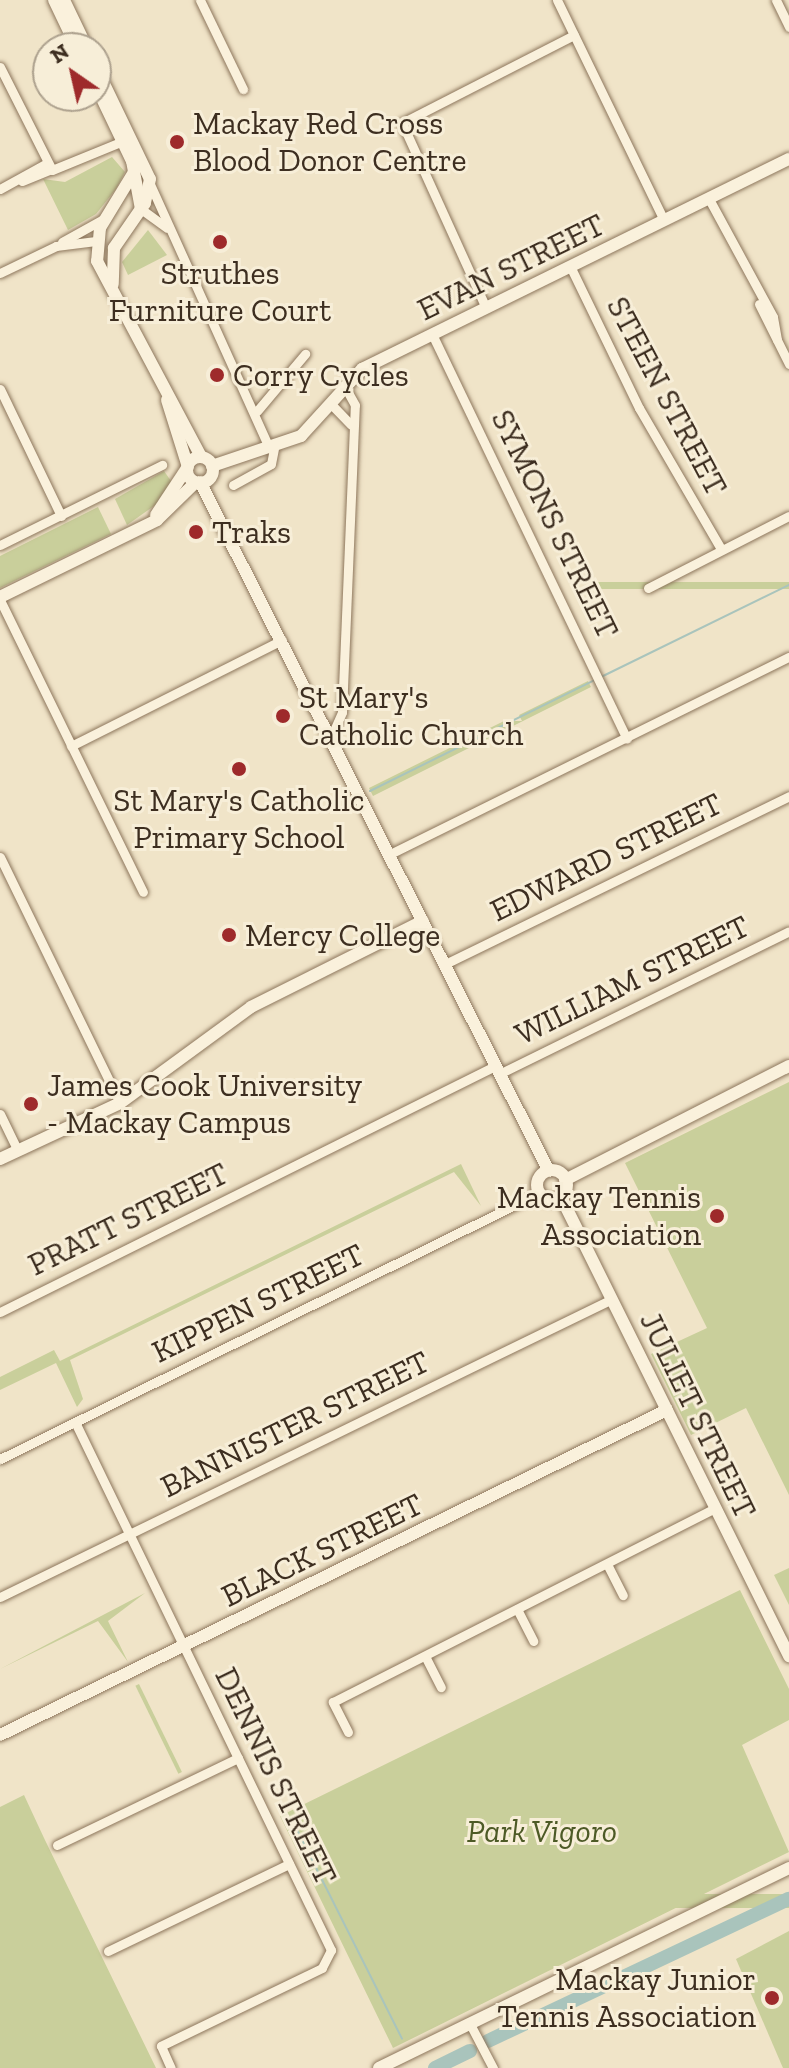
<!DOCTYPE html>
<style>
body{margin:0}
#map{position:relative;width:789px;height:2068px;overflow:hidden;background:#f0e4c8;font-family:"Zilla Slab",serif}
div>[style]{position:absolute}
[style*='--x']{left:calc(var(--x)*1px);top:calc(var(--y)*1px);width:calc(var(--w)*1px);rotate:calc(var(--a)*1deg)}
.green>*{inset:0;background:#c9cf9b;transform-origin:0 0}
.stream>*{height:2px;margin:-1px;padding:0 1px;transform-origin:1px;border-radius:1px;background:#a9c4bc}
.river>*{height:14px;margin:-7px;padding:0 7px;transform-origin:7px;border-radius:7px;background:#a9c4bc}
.roads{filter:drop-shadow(0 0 2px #8d765c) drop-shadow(0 0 2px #8d765c)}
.street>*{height:9px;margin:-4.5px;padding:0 4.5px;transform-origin:4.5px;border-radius:4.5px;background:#faf1dc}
.secondary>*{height:12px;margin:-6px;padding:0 6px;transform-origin:6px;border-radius:6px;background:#faf1dc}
.secondary>.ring{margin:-6px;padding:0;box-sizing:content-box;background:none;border:12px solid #faf1dc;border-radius:50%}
.dots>*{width:22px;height:22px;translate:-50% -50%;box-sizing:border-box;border:4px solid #f7eed8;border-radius:50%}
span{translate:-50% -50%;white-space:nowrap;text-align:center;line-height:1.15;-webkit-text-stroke:6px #f7eed8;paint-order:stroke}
.poi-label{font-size:32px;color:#3d2e20}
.left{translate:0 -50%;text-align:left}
.right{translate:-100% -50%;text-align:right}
.street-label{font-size:32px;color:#3d2e20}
.park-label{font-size:32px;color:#4d5a26;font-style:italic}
.north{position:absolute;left:32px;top:32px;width:80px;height:80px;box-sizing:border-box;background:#f7eed8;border:2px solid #ada18e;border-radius:50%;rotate:326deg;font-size:22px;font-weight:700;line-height:32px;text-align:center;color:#3d2e20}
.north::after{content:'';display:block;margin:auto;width:28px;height:36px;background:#9e2a2b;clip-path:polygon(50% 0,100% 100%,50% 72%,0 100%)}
</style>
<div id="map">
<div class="green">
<i style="clip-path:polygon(112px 157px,125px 172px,116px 189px,96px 214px,68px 230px,43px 179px,65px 182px)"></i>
<i style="clip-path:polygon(148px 230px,167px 255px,128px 275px,122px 262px)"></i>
<i style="clip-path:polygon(164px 471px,171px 481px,161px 501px,127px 525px,115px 499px)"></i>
<i style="clip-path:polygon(98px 507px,111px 534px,0 588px,0 556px)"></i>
<i style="left:789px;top:582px;width:7px;height:199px;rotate:90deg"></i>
<i style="clip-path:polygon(588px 681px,591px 687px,373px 796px,369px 788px,504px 721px,522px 721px,519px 715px)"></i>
<i style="clip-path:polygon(789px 1082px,789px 1495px,746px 1408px,691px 1435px,651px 1354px,707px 1328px,625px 1163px)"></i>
<i style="clip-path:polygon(461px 1164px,481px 1206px,454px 1172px,70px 1360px,83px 1399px,77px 1407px,56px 1363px,0 1390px,0 1377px,54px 1350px,60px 1361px)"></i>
<i style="clip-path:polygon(789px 1568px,789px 1605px,774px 1575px)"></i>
<i style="clip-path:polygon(740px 1590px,789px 1689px,789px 1720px,742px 1745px,789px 1852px,393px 2048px,280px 1816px)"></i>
<i style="clip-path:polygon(145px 1593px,108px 1621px,128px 1662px,98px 1621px,0 1669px)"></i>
<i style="left:139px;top:1684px;width:98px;height:4px;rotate:64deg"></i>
<i style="clip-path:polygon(24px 1795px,44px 1838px,156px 2068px,0 2068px,0 1807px)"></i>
<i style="left:789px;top:1894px;width:14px;height:365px;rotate:90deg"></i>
<i style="clip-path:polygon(789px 1931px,789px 2068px,783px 2068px,736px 1959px)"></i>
</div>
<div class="stream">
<i style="--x:601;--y:677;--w:209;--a:-26.1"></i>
<i style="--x:370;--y:791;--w:251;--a:-26.3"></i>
<i style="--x:291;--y:1818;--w:247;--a:63.3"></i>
</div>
<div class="river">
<i style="--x:488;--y:2041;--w:333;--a:-25.3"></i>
<i style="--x:435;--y:2068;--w:39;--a:-26"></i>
</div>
<div class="roads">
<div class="street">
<i style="--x:200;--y:0;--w:99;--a:64.2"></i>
<i style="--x:557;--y:0;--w:245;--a:64.1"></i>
<i style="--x:776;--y:0;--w:30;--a:64"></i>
<i style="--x:0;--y:67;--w:115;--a:63.2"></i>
<i style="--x:52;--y:170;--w:77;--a:-22.2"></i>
<i style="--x:22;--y:181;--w:31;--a:-22"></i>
<i style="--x:150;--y:184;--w:286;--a:65.7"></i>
<i style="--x:0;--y:189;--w:54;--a:-29"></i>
<i style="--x:709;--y:199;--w:134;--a:61.5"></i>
<i style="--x:773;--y:317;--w:23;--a:80"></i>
<i style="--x:141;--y:209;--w:32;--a:36"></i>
<i style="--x:62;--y:242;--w:49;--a:-29.2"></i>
<i style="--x:570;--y:266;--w:158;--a:64.1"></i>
<i style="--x:639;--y:408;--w:163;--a:59.8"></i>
<i style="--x:0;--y:273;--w:62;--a:-25.7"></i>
<i style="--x:56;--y:246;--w:40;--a:-7.1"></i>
<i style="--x:759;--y:304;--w:67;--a:63.4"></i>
<i style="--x:486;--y:308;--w:203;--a:-114.4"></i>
<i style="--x:402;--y:123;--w:193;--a:-27.1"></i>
<i style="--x:432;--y:334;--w:449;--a:64.3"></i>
<i style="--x:0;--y:389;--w:141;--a:64.3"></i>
<i style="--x:330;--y:403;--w:30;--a:46"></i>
<i style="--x:257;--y:411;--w:75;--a:-49.9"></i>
<i style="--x:233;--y:485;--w:43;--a:-28.9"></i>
<i style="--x:271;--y:464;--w:20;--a:-79"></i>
<i style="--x:0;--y:545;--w:181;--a:-26.3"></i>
<i style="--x:648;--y:588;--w:158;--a:-27.1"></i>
<i style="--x:0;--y:600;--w:325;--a:63.9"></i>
<i style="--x:331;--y:737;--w:27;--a:-66"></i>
<i style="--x:342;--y:712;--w:307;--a:-87.6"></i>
<i style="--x:355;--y:405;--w:23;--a:-119"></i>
<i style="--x:71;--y:746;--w:236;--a:-26.7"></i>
<i style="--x:390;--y:854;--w:445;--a:-26.3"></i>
<i style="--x:0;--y:857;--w:274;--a:64"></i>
<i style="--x:445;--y:964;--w:383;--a:-26"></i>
<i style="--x:499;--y:1074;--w:323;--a:-26.2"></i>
<i style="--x:0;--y:1114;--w:41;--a:64.1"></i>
<i style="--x:0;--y:1312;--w:553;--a:-26.43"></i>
<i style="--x:75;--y:1422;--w:587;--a:64.13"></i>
<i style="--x:331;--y:1950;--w:20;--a:117"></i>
<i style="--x:322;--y:1968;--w:179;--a:154.2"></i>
<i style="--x:161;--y:2046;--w:24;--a:66"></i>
<i style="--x:0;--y:1459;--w:601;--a:-26.27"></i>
<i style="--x:607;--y:1564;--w:35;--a:63"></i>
<i style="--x:0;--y:1597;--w:681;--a:-25.96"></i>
<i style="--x:517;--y:1609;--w:36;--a:63"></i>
<i style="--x:425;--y:1656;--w:35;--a:63"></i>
<i style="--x:348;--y:1732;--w:34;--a:-117"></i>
<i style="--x:333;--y:1702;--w:428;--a:-26.9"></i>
<i style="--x:57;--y:1845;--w:201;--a:-25.7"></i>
<i style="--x:108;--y:1951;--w:201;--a:-25.7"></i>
<i style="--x:470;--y:2024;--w:50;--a:62.4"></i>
</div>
<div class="secondary">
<i style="--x:54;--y:0;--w:53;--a:64.4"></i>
<i style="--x:64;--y:0;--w:53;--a:64.4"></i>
<i style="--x:96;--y:67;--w:124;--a:64.3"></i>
<i style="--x:150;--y:179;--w:25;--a:102"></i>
<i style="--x:145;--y:203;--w:55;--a:124.6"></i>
<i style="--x:114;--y:248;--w:36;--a:92"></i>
<i style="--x:96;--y:86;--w:83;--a:64.4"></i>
<i style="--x:132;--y:161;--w:49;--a:79.4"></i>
<i style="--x:134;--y:172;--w:66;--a:121.3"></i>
<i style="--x:100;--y:228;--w:33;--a:95"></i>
<i style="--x:97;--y:261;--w:222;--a:62"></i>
<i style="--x:167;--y:400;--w:70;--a:72.6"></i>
<i class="ring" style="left:187px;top:457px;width:14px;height:14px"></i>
<i style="--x:212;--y:466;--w:94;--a:-18.6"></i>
<i style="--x:301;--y:436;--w:91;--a:-47.7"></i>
<i style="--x:362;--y:369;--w:476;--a:-26.2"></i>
<i style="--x:200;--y:482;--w:772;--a:63.14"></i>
<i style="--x:156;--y:515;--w:56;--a:-56.6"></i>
<i style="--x:0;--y:597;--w:175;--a:-26.1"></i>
<i style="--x:157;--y:520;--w:54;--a:-44.3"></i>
<i style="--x:0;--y:1159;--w:132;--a:-25"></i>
<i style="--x:120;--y:1103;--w:162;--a:-36.2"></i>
<i style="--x:251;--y:1007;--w:192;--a:-26.6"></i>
<i class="ring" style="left:537px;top:1170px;width:18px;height:18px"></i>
<i style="--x:565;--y:1180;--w:251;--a:-27"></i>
<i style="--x:561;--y:1197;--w:513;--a:63.58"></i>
<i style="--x:0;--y:1735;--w:742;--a:-25.98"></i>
<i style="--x:379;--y:2068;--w:456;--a:-26"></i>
</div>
</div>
<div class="dots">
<i style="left:177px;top:142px;background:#9e2a2b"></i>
<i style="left:220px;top:242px;background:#9e2a2b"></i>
<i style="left:217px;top:375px;background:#9e2a2b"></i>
<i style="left:196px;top:532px;background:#9e2a2b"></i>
<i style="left:283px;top:716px;background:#9e2a2b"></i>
<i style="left:239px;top:769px;background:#9e2a2b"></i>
<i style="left:229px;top:935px;background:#9e2a2b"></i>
<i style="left:31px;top:1104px;background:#9e2a2b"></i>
<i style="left:717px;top:1216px;background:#9e2a2b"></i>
<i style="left:772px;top:1998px;background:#9e2a2b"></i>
</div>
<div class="poi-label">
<span class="left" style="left:193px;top:142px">Mackay Red Cross<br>Blood Donor Centre</span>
<span style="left:220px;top:292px">Struthes<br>Furniture Court</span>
<span class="left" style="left:233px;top:375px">Corry Cycles</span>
<span class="left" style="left:212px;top:532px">Traks</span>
<span class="left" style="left:299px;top:716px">St Mary's<br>Catholic Church</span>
<span style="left:239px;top:819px">St Mary's Catholic<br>Primary School</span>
<span class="left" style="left:245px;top:935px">Mercy College</span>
<span class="left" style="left:47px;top:1104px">James Cook University<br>- Mackay Campus</span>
<span class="right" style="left:701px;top:1216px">Mackay Tennis<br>Association</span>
<span class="right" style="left:756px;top:1998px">Mackay Junior<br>Tennis Association</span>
</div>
<div class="street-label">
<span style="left:511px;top:267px;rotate:-26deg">EVAN STREET</span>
<span style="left:667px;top:396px;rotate:62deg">STEEN STREET</span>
<span style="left:555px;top:524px;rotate:64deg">SYMONS STREET</span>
<span style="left:606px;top:857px;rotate:-26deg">EDWARD STREET</span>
<span style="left:632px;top:980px;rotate:-26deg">WILLIAM STREET</span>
<span style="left:128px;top:1219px;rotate:-26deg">PRATT STREET</span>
<span style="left:258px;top:1303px;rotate:-26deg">KIPPEN STREET</span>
<span style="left:698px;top:1415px;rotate:64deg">JULIET STREET</span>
<span style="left:295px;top:1424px;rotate:-26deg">BANNISTER STREET</span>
<span style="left:322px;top:1550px;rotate:-26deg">BLACK STREET</span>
<span style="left:276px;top:1776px;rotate:64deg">DENNIS STREET</span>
</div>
<div class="park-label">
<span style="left:542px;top:1831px">Park Vigoro</span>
</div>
<div class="north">N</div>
</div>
